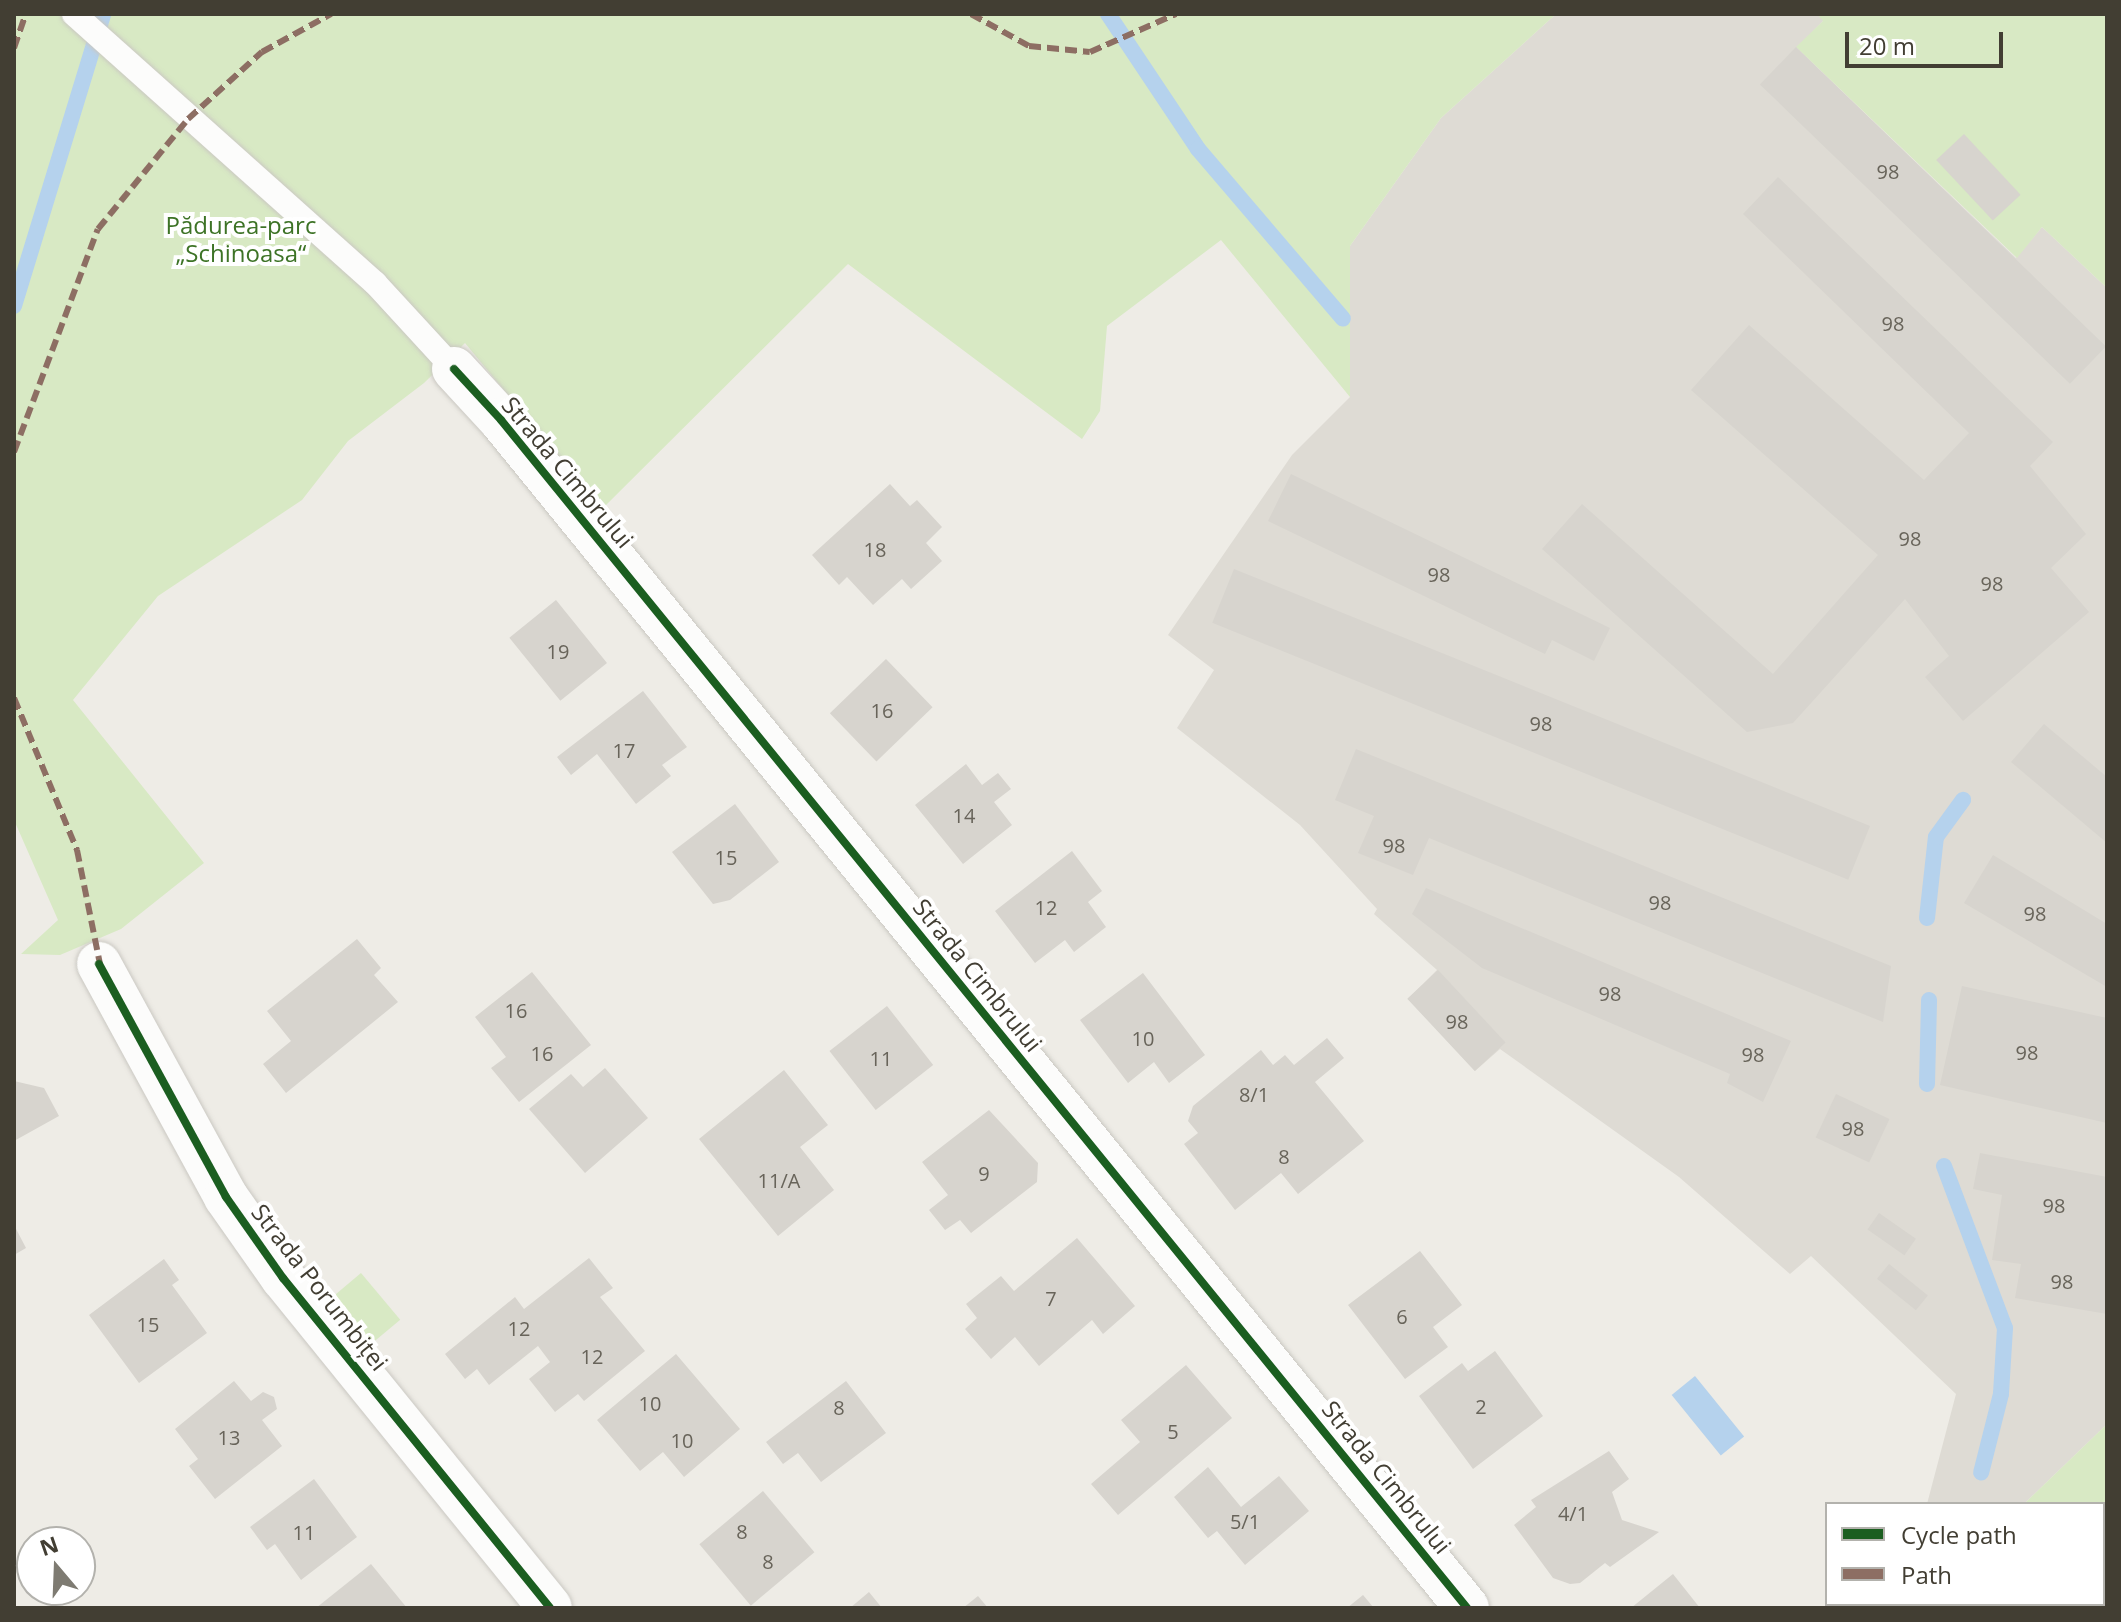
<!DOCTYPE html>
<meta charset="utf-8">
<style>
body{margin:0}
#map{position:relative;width:2121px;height:1622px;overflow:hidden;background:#eeece6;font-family:"Open Sans",sans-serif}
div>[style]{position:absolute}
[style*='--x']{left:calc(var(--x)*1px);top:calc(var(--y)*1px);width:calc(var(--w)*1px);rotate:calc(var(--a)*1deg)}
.industrial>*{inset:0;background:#dedbd4}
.green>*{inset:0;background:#d8e9c4;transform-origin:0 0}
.water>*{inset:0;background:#b5d2ed;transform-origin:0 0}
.stream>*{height:16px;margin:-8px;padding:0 8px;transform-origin:8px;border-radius:8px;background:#b5d2ed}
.building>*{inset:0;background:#d7d4ce;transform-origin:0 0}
.roads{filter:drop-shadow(0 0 2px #cac8c2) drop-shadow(0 0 2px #cac8c2)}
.lane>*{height:24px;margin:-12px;padding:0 12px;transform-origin:12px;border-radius:12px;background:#fcfcfb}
.street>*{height:44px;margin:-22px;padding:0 22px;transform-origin:22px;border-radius:22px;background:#fcfcfb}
.quiet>*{height:6px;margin-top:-3px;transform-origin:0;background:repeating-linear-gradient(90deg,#8d6e63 0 12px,transparent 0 18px)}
.cycleway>*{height:8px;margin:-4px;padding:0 4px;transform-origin:4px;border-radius:4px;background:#1b5e20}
span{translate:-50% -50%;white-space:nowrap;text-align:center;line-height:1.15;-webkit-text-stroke:8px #fff;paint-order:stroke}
.number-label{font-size:20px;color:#68645a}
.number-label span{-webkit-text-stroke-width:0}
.park-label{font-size:24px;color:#3d7326}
.street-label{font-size:24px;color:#423e33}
.frame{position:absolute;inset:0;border:16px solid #423e33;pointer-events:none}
.legend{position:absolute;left:1825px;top:1502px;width:280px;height:104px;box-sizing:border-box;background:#fff;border:2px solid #b3b2ad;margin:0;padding:10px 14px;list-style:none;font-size:24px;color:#423e33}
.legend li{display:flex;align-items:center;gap:16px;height:40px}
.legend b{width:40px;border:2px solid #b3b2ad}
.north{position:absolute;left:16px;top:1526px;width:80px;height:80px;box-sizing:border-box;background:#fff;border:2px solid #b3b2ad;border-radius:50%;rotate:341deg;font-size:22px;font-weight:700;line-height:32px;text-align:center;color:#423e33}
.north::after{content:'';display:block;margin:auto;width:28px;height:36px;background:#7e7b72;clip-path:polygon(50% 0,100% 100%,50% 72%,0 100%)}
.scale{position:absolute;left:1845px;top:32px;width:158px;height:36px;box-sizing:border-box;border:4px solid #423e33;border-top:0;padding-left:10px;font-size:24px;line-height:28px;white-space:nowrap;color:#423e33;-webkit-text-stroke:6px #fff;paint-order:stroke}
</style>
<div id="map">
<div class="industrial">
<i style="clip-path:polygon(1556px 14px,1817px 14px,1824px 20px,1797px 48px,2016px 258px,2042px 227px,2107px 288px,2107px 1424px,2024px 1504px,1927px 1504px,1956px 1394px,1811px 1256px,1790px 1274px,1679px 1177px,1500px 1049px,1475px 1071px,1408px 999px,1437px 970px,1374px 914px,1377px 909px,1300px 825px,1177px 728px,1214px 670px,1168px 635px,1292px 455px,1350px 397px,1350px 246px,1441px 118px)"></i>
</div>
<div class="green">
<i style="clip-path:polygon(14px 14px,1556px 14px,1441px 118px,1350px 246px,1350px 397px,1221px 240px,1107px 326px,1100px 411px,1082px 439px,848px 264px,602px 509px,465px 343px,424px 383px,348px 441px,302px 500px,158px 596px,73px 700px,204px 863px,121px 929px,60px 955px,21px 954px,58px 920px,14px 820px)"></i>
<i style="clip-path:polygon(1817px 14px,2107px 14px,2107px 288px,2042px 227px,2017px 258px,1796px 47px,1823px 21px)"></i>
<i style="left:361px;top:1273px;width:61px;height:43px;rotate:50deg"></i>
<i style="clip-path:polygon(2107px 1424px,2107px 1544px,2103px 1545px,2103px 1504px,2024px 1504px)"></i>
</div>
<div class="water">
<i style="left:1695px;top:1376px;width:78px;height:30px;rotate:51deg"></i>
</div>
<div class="stream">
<i style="--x:1108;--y:14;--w:162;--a:56.3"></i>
<i style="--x:1198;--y:149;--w:223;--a:49.5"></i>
<i style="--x:14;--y:306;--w:305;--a:-73"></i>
<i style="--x:1927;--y:918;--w:81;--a:-83.7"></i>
<i style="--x:1936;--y:837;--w:46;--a:-53.9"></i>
<i style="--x:1927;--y:1084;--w:84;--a:-88.6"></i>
<i style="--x:1944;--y:1166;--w:173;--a:69.4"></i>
<i style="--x:2005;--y:1328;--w:66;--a:93.5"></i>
<i style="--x:2001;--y:1394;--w:81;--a:104.2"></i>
</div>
<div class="building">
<i style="left:1796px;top:47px;width:431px;height:52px;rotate:44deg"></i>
<i style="left:1964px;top:134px;width:83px;height:38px;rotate:47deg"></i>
<i style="clip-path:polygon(1778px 177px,2053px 442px,2030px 466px,2086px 534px,2051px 568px,2089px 612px,1963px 721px,1925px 677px,1949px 656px,1905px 599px,1793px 723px,1747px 732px,1542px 549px,1582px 504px,1773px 674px,1878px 555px,1691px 390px,1749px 325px,1924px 480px,1969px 433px,1743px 214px)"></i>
<i style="clip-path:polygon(1291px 474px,1610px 628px,1594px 661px,1552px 640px,1545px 654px,1268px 521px)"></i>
<i style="clip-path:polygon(890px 484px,910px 506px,917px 500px,942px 527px,926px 543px,942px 561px,911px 589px,902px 579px,873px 605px,847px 577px,839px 585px,812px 555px)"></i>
<i style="left:1234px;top:569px;width:686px;height:58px;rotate:22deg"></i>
<i style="left:556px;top:600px;width:81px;height:60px;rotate:51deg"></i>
<i style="left:886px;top:659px;width:67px;height:78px;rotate:46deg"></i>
<i style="clip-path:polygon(643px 691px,687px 747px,662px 765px,671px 776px,636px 804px,597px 754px,571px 775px,557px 757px)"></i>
<i style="clip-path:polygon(2044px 724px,2107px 777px,2107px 843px,2011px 762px)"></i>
<i style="clip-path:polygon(1356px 749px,1891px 966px,1883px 1022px,1429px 838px,1413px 875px,1358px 853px,1374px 816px,1335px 800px)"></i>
<i style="clip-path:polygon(966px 764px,982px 785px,998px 773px,1011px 789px,994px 802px,1012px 825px,963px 864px,915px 805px)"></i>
<i style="clip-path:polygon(735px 804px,779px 862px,730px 900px,713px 904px,672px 852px)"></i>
<i style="clip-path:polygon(1072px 851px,1102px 891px,1088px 902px,1106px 927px,1074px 952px,1065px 940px,1035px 963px,995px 911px)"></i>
<i style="clip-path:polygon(1993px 855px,2107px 924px,2107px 987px,1964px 903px)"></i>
<i style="clip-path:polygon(1426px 888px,1791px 1041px,1763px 1102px,1727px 1083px,1730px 1074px,1482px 968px,1412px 914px)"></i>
<i style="clip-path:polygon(357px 939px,381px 968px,374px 975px,398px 1002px,286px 1093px,263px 1064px,291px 1041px,267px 1011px)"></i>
<i style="left:1438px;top:970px;width:99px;height:42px;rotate:47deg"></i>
<i style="clip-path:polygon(532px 972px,591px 1045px,519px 1102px,491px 1068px,506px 1057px,475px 1017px)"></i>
<i style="clip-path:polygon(1143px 973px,1205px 1055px,1169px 1083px,1154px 1062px,1128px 1083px,1080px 1020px)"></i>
<i style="clip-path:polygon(1962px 986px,2107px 1018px,2107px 1123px,1940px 1085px)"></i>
<i style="left:887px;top:1006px;width:75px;height:73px;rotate:52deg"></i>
<i style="clip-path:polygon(1327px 1038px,1344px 1058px,1315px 1082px,1364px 1141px,1298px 1194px,1281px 1173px,1235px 1210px,1184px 1144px,1198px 1133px,1188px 1121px,1193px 1106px,1261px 1050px,1273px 1065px,1285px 1055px,1294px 1065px)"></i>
<i style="clip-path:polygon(605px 1068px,648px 1118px,585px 1173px,529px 1109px,571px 1074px,583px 1087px)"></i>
<i style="clip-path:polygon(784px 1070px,828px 1125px,800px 1147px,834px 1190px,778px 1236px,699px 1139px)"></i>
<i style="clip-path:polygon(14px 1081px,44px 1088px,59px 1116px,14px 1141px)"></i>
<i style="left:1836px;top:1094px;width:59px;height:48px;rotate:25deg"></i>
<i style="clip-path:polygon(989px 1110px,1038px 1163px,1037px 1182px,971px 1233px,960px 1220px,945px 1230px,929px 1210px,948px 1195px,922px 1162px)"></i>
<i style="clip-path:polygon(1980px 1153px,2107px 1177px,2107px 1314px,2015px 1298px,2021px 1264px,1992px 1260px,2002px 1195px,1973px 1189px)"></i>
<i style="left:1879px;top:1213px;width:45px;height:20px;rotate:35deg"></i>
<i style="clip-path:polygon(14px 1225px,26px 1248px,14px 1255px)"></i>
<i style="clip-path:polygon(1077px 1238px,1135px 1306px,1103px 1334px,1092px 1320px,1039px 1366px,1015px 1337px,991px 1359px,965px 1329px,977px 1318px,966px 1304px,1001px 1276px,1014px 1291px)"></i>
<i style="clip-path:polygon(1420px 1251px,1462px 1305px,1433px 1327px,1448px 1347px,1405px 1379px,1348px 1305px)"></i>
<i style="clip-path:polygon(589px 1258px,613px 1288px,600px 1297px,645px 1351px,584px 1401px,578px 1394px,555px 1412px,529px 1379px,550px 1362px,538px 1346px,489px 1385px,477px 1369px,465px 1379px,445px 1354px,515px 1297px,524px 1309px)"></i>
<i style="clip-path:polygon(164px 1259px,179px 1280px,172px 1285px,207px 1333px,139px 1383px,89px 1315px)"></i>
<i style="left:1889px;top:1264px;width:50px;height:19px;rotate:39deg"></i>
<i style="clip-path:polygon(1495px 1351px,1543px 1416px,1473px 1469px,1419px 1396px,1462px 1363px,1468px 1371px)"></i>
<i style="clip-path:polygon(676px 1354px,740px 1429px,684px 1477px,663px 1452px,640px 1471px,597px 1420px)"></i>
<i style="clip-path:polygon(1186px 1365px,1232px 1418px,1118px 1515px,1091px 1484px,1140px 1442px,1121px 1420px)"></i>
<i style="clip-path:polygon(234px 1381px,251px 1401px,263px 1392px,274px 1397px,277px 1409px,262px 1420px,282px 1446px,215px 1499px,189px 1466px,198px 1459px,175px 1429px)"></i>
<i style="clip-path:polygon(846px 1381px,886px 1433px,821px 1482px,798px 1453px,783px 1464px,766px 1442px)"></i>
<i style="clip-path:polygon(1609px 1451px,1629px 1479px,1612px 1492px,1622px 1520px,1659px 1532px,1610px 1567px,1605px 1563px,1580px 1583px,1570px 1584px,1553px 1578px,1514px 1525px,1536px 1507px,1531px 1500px)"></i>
<i style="clip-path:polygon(1208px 1467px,1241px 1507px,1279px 1476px,1309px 1511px,1245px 1565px,1217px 1531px,1208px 1538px,1174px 1497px)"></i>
<i style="clip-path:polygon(314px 1479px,357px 1537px,301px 1580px,275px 1544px,267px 1550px,250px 1527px)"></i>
<i style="left:763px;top:1491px;width:80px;height:83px;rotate:50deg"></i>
<i style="clip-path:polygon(371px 1564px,407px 1608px,316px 1608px)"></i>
<i style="clip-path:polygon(1673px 1574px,1700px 1608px,1631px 1608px)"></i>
<i style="clip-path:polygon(869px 1592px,882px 1608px,850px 1608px)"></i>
<i style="clip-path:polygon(1363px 1595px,1374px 1608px,1347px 1608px)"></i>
<i style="clip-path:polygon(978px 1596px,988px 1608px,963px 1608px)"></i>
</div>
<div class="roads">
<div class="lane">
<i style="--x:74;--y:14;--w:404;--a:41.8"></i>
<i style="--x:375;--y:283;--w:117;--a:47.4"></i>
<i style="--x:2103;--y:1576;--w:4;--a:-14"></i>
</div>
<div class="street">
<i style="--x:454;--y:369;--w:69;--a:47.3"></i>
<i style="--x:501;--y:420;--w:1531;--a:50.88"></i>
<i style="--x:99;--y:964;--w:265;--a:61.4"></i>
<i style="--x:226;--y:1197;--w:99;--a:54.9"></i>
<i style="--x:283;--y:1278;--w:424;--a:51"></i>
<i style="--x:1931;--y:1608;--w:4;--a:-14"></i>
</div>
</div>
<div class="quiet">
<i style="--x:971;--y:14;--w:66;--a:28.9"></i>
<i style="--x:1029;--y:46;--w:61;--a:5.6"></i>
<i style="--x:1090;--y:52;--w:94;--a:-23.8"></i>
<i style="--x:14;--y:48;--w:36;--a:-71"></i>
<i style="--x:14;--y:452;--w:238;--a:-69.4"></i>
<i style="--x:98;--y:229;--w:142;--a:-50.7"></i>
<i style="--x:188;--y:119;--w:100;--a:-42.2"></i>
<i style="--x:262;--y:52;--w:79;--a:-28.8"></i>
<i style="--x:14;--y:698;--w:165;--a:67.5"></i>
<i style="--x:77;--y:850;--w:121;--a:78.6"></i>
<i style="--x:1931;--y:1608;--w:4;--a:-14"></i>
</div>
<div class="cycleway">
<i style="--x:454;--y:369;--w:69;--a:47.3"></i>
<i style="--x:501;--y:420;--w:1531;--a:50.88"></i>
<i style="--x:99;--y:964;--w:265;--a:61.4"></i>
<i style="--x:226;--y:1197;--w:99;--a:54.9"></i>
<i style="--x:283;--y:1278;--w:424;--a:51"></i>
</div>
<div class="number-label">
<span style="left:1888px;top:171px">98</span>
<span style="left:1893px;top:323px">98</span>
<span style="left:1910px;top:538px">98</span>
<span style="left:875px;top:549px">18</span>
<span style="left:1439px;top:574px">98</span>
<span style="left:1992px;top:583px">98</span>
<span style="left:558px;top:651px">19</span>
<span style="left:882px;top:710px">16</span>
<span style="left:1541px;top:723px">98</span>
<span style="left:624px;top:750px">17</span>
<span style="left:964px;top:815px">14</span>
<span style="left:1394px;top:845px">98</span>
<span style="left:726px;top:857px">15</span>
<span style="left:1660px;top:902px">98</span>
<span style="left:1046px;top:907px">12</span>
<span style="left:2035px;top:913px">98</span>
<span style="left:1610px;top:993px">98</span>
<span style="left:516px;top:1010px">16</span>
<span style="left:1457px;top:1021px">98</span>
<span style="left:1143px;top:1038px">10</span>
<span style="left:2027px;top:1052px">98</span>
<span style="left:542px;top:1053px">16</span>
<span style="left:1753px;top:1054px">98</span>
<span style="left:881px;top:1058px">11</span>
<span style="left:1254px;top:1094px">8/1</span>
<span style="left:1853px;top:1128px">98</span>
<span style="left:1284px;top:1156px">8</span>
<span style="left:984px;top:1173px">9</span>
<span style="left:779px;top:1180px">11/A</span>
<span style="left:2054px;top:1205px">98</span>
<span style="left:2062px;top:1281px">98</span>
<span style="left:1051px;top:1298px">7</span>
<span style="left:1402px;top:1316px">6</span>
<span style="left:148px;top:1324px">15</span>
<span style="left:519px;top:1328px">12</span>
<span style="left:592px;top:1356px">12</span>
<span style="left:650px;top:1403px">10</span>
<span style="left:1481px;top:1406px">2</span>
<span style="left:839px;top:1407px">8</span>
<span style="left:1173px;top:1431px">5</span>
<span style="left:229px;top:1437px">13</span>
<span style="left:682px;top:1440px">10</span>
<span style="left:1573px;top:1513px">4/1</span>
<span style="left:1245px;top:1521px">5/1</span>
<span style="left:742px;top:1531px">8</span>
<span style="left:304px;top:1532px">11</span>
<span style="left:768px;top:1561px">8</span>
</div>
<div class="park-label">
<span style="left:241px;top:239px">Pădurea-parc<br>„Schinoasa“</span>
</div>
<div class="street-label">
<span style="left:568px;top:472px;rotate:50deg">Strada Cimbrului</span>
<span style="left:978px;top:975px;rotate:51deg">Strada Cimbrului</span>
<span style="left:320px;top:1287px;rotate:52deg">Strada Porumbiței</span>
<span style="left:1387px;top:1477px;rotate:51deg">Strada Cimbrului</span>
</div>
<div class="frame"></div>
<ul class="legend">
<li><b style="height:10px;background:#1b5e20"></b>Cycle path</li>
<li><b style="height:10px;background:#8d6e63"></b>Path</li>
</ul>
<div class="north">N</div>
<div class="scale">20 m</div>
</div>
